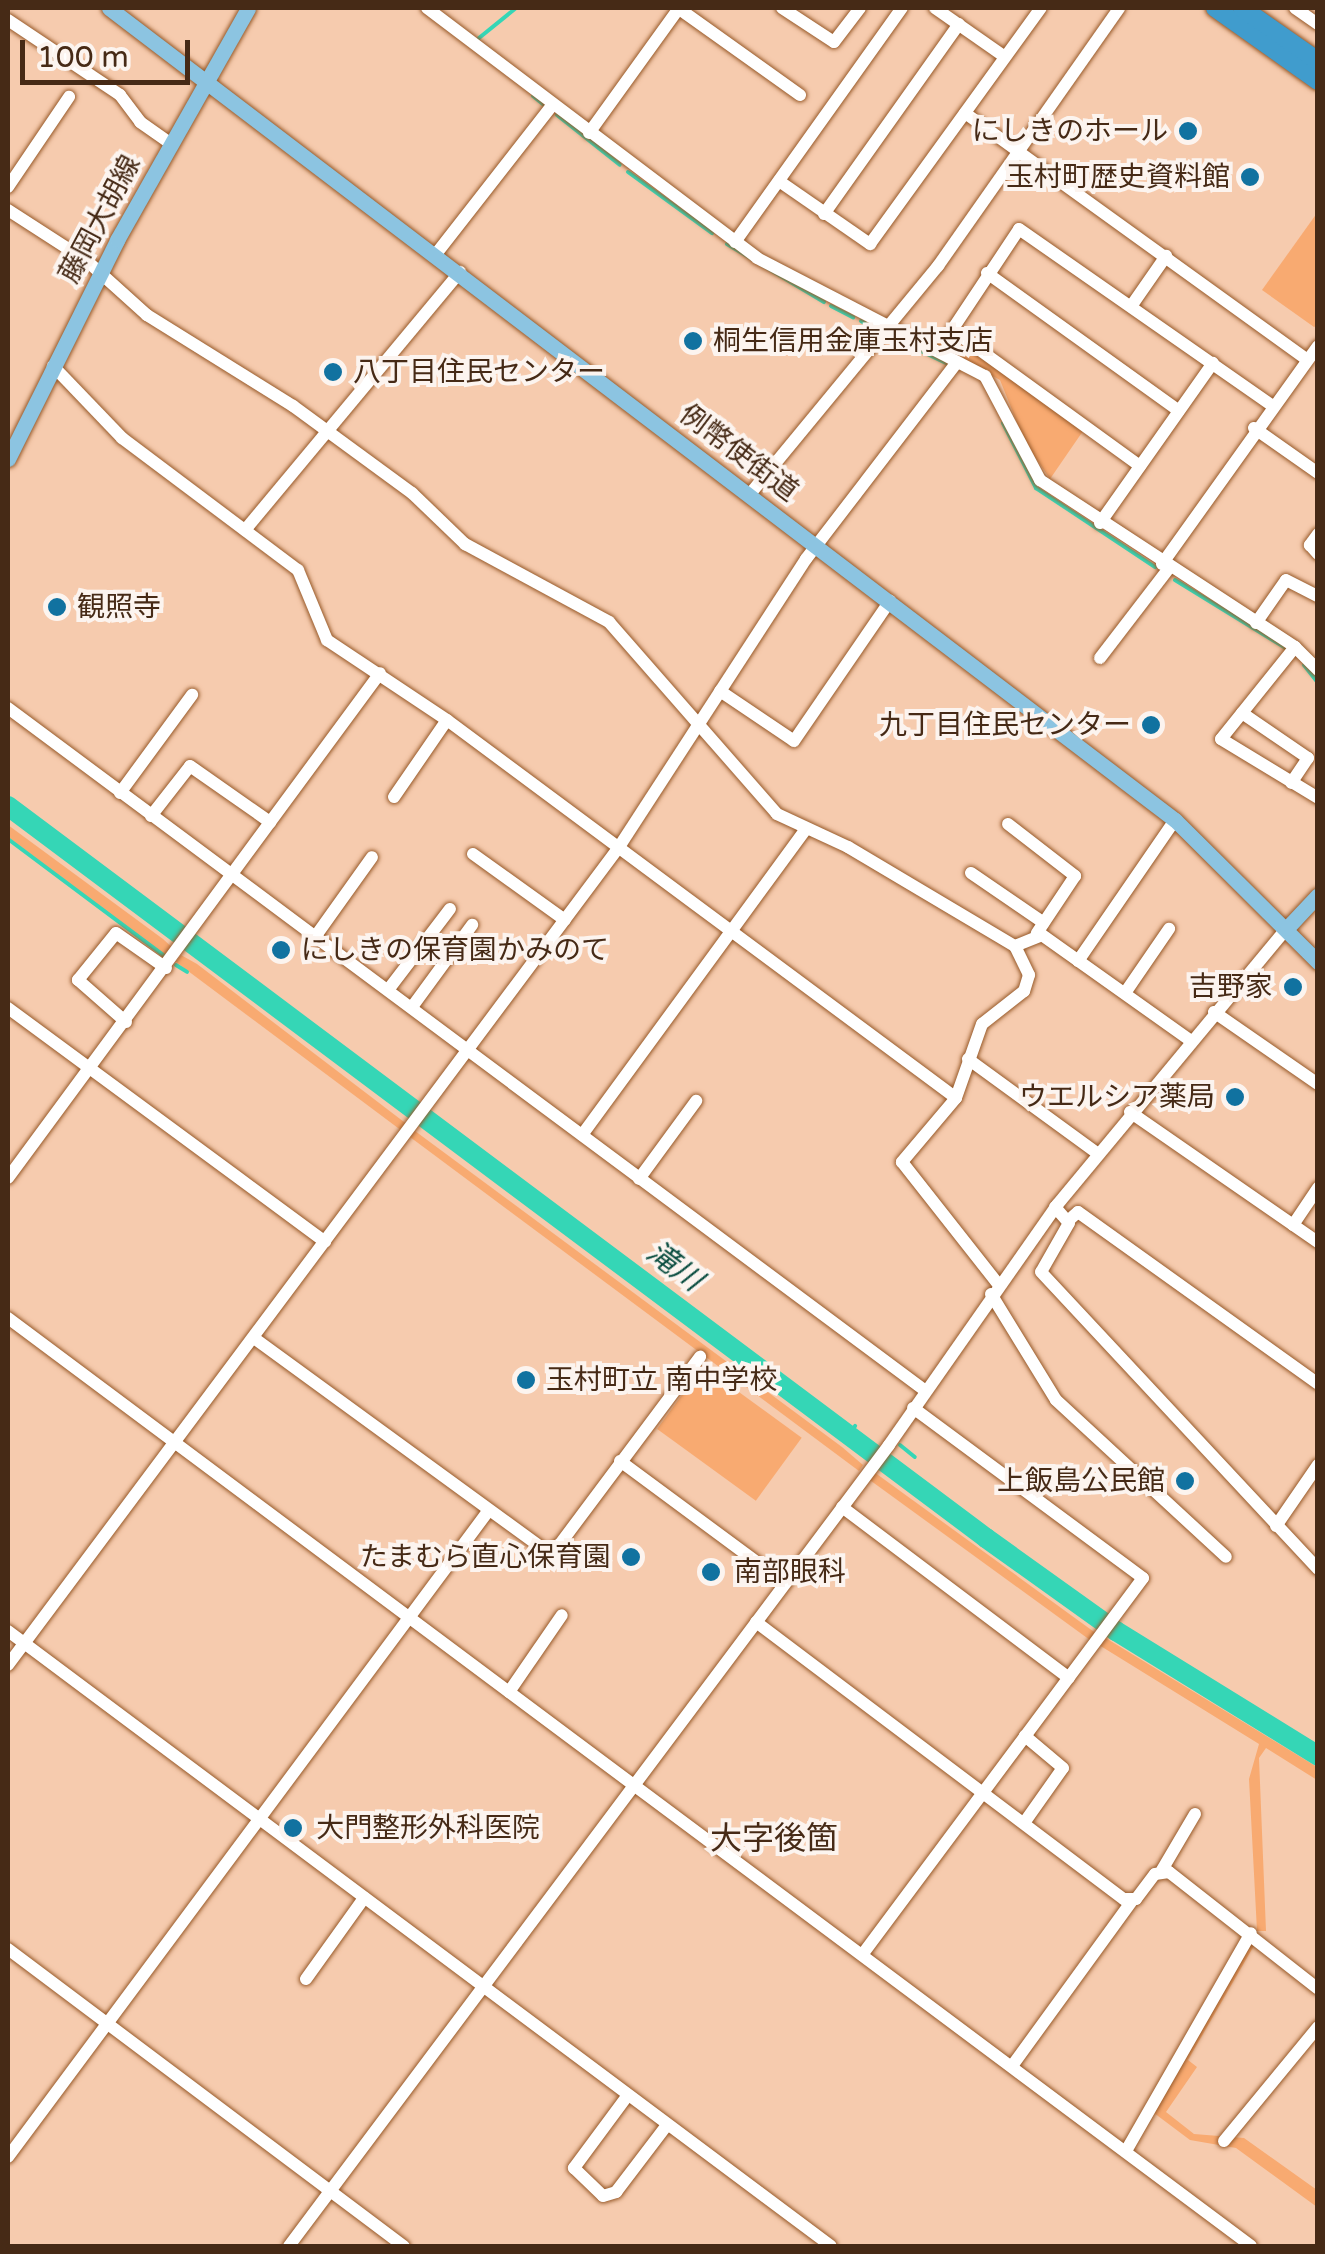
<!DOCTYPE html>
<meta charset="utf-8">
<style>
body{margin:0}
#map{position:relative;width:1325px;height:2254px;overflow:hidden;background:#f6cbae;font-family:"Varela Round","Noto Sans JP",sans-serif}
div>[style]{position:absolute}
[style*='--x']{left:calc(var(--x)*1px);top:calc(var(--y)*1px);width:calc(var(--w)*1px);rotate:calc(var(--a)*1deg)}
.green>*{inset:0;background:#f8aa71;transform-origin:0 0}
.stream>*{height:4px;margin:-2px;padding:0 2px;transform-origin:2px;border-radius:2px;background:#35d6b6}
.river>*{height:20px;margin:-10px;padding:0 10px;transform-origin:10px;border-radius:10px;background:#35d6b6}
.roads{filter:drop-shadow(0 0 2px #975928) drop-shadow(0 0 2px #975928)}
.minor>*{height:12px;margin:-6px;padding:0 6px;transform-origin:6px;border-radius:6px;background:#fff}
.major>*{height:15px;margin:-7.5px;padding:0 7.5px;transform-origin:7.5px;border-radius:7.5px;background:#8cc4e1}
.highway>*{height:18px;margin:-9px;padding:0 9px;transform-origin:9px;border-radius:9px;background:#409ccd}
.dots>*{width:28px;height:28px;translate:-50% -50%;box-sizing:border-box;border:5px solid #fcf4ef;border-radius:50%}
span{translate:-50% -50%;white-space:nowrap;text-align:center;line-height:1.15;-webkit-text-stroke:8px #fcf4ef;paint-order:stroke}
.poi-label{font-size:28px;color:#462a16}
.right{translate:-100% -50%;text-align:right}
.left{translate:0 -50%;text-align:left}
.street-label{font-size:28px;color:#462a16}
.water-label{font-size:30px;color:#0a4d40;font-style:italic}
.quarter-label{font-size:32px;color:#462a16}
.frame{position:absolute;inset:0;border:10px solid #462a16;pointer-events:none}
.scale{position:absolute;left:20px;top:40px;width:170px;height:45px;box-sizing:border-box;border:5px solid #462a16;border-top:0;padding-left:12px;font-size:30px;line-height:35px;white-space:nowrap;color:#462a16;-webkit-text-stroke:8px #fcf4ef;paint-order:stroke}
</style>
<div id="map">
<div class="green">
<i style="clip-path:polygon(1317px 213px,1318px 325px,1314px 327px,1262px 290px)"></i>
<i style="clip-path:polygon(945px 333px,1083px 431px,1050px 479px,1025px 442px,1000px 380px,937px 345px)"></i>
<i style="clip-path:polygon(8px 825px,163px 939px,175px 950px,169px 958px,8px 837px)"></i>
<i style="clip-path:polygon(181px 955px,197px 964px,408px 1125px,402px 1131px,176px 962px)"></i>
<i style="clip-path:polygon(415px 1131px,842px 1447px,863px 1465px,859px 1471px,410px 1137px)"></i>
<i style="left:703px;top:1366px;width:122px;height:78px;rotate:36deg"></i>
<i style="left:874px;top:1472px;width:276px;height:9px;rotate:36deg"></i>
<i style="clip-path:polygon(1104px 1637px,1317px 1767px,1317px 1780px,1266px 1748px,1259px 1758px,1266px 1931px,1257px 1931px,1249px 1779px,1259px 1744px,1099px 1645px)"></i>
<i style="clip-path:polygon(1251px 1941px,1255px 1944px,1188px 2060px,1197px 2067px,1166px 2112px,1194px 2134px,1244px 2138px,1317px 2190px,1317px 2207px,1236px 2148px,1190px 2140px,1154px 2113px)"></i>
</div>
<div class="stream">
<i style="--x:479;--y:38;--w:48;--a:-39"></i>
<i style="--x:533;--y:96;--w:13;--a:39"></i>
<i style="--x:557;--y:115;--w:80;--a:38.4"></i>
<i style="--x:628;--y:172;--w:104;--a:36"></i>
<i style="--x:727;--y:244;--w:113;--a:30.9"></i>
<i style="--x:831;--y:306;--w:25;--a:27"></i>
<i style="--x:861;--y:321;--w:8;--a:30"></i>
<i style="--x:898;--y:340;--w:55;--a:25.6"></i>
<i style="--x:1003;--y:423;--w:73;--a:63.1"></i>
<i style="--x:1036;--y:488;--w:143;--a:33.6"></i>
<i style="--x:1175;--y:580;--w:132;--a:31.6"></i>
<i style="--x:1304;--y:665;--w:23;--a:52"></i>
<i style="--x:8;--y:839;--w:199;--a:36.8"></i>
<i style="--x:176;--y:965;--w:13;--a:32"></i>
<i style="--x:849;--y:1435;--w:11;--a:-56"></i>
<i style="--x:900;--y:1445;--w:19;--a:39"></i>
</div>
<div class="river">
<i style="--x:8;--y:806;--w:1222;--a:36.81"></i>
<i style="--x:986;--y:1538;--w:160;--a:35.6"></i>
<i style="--x:1116;--y:1631;--w:238;--a:31.7"></i>
</div>
<div class="roads">
<div class="minor">
<i style="--x:427;--y:8;--w:414;--a:37.1"></i>
<i style="--x:757;--y:258;--w:257;--a:27.4"></i>
<i style="--x:985;--y:376;--w:118;--a:62.1"></i>
<i style="--x:1040;--y:480;--w:305;--a:33.2"></i>
<i style="--x:1295;--y:647;--w:33;--a:45"></i>
<i style="--x:678;--y:8;--w:150;--a:35.5"></i>
<i style="--x:782;--y:8;--w:62;--a:33.2"></i>
<i style="--x:834;--y:42;--w:43;--a:-52.6"></i>
<i style="--x:935;--y:8;--w:85;--a:35"></i>
<i style="--x:1295;--y:8;--w:28;--a:35"></i>
<i style="--x:8;--y:20;--w:135;--a:33.8"></i>
<i style="--x:120;--y:95;--w:34;--a:53"></i>
<i style="--x:140;--y:122;--w:35;--a:35"></i>
<i style="--x:965;--y:113;--w:420;--a:35.8"></i>
<i style="--x:589;--y:133;--w:154;--a:-54.2"></i>
<i style="--x:779;--y:181;--w:111;--a:34.7"></i>
<i style="--x:870;--y:244;--w:291;--a:-54.1"></i>
<i style="--x:8;--y:187;--w:109;--a:-55.9"></i>
<i style="--x:8;--y:210;--w:94;--a:32.8"></i>
<i style="--x:87;--y:261;--w:81;--a:42"></i>
<i style="--x:147;--y:315;--w:172;--a:31.9"></i>
<i style="--x:293;--y:406;--w:147;--a:36.2"></i>
<i style="--x:412;--y:493;--w:74;--a:43.9"></i>
<i style="--x:465;--y:544;--w:164;--a:28.4"></i>
<i style="--x:609;--y:622;--w:255;--a:48.8"></i>
<i style="--x:777;--y:814;--w:78;--a:24.9"></i>
<i style="--x:848;--y:847;--w:194;--a:30.7"></i>
<i style="--x:1015;--y:946;--w:32;--a:64"></i>
<i style="--x:1029;--y:975;--w:17;--a:107"></i>
<i style="--x:1024;--y:991;--w:53;--a:141.8"></i>
<i style="--x:982;--y:1024;--w:78;--a:109.4"></i>
<i style="--x:956;--y:1098;--w:84;--a:130.2"></i>
<i style="--x:902;--y:1162;--w:155;--a:51.8"></i>
<i style="--x:824;--y:214;--w:233;--a:-54.6"></i>
<i style="--x:735;--y:242;--w:287;--a:-54.5"></i>
<i style="--x:436;--y:254;--w:190;--a:-52"></i>
<i style="--x:987;--y:273;--w:236;--a:35.7"></i>
<i style="--x:1132;--y:305;--w:60;--a:-55.2"></i>
<i style="--x:53;--y:366;--w:100;--a:46.2"></i>
<i style="--x:122;--y:438;--w:220;--a:36.9"></i>
<i style="--x:298;--y:570;--w:76;--a:67.5"></i>
<i style="--x:327;--y:640;--w:144;--a:33.7"></i>
<i style="--x:447;--y:720;--w:634;--a:36.6"></i>
<i style="--x:1254;--y:428;--w:78;--a:35.1"></i>
<i style="--x:1140;--y:466;--w:232;--a:-144.1"></i>
<i style="--x:952;--y:330;--w:121;--a:-56.4"></i>
<i style="--x:1019;--y:229;--w:307;--a:34.9"></i>
<i style="--x:750;--y:494;--w:296;--a:-50.5"></i>
<i style="--x:938;--y:266;--w:315;--a:-54.9"></i>
<i style="--x:1100;--y:523;--w:196;--a:-54.8"></i>
<i style="--x:245;--y:530;--w:336;--a:-50.2"></i>
<i style="--x:1318;--y:534;--w:14;--a:126"></i>
<i style="--x:1310;--y:545;--w:12;--a:48"></i>
<i style="--x:1162;--y:564;--w:268;--a:-54.4"></i>
<i style="--x:1256;--y:623;--w:52;--a:-55.1"></i>
<i style="--x:1286;--y:580;--w:36;--a:27"></i>
<i style="--x:1295;--y:647;--w:118;--a:128.8"></i>
<i style="--x:1221;--y:739;--w:114;--a:31.3"></i>
<i style="--x:1100;--y:658;--w:113;--a:-52.5"></i>
<i style="--x:720;--y:691;--w:89;--a:34"></i>
<i style="--x:794;--y:741;--w:170;--a:-55.6"></i>
<i style="--x:8;--y:708;--w:1141;--a:36.66"></i>
<i style="--x:1242;--y:713;--w:80;--a:34.3"></i>
<i style="--x:1308;--y:758;--w:30;--a:124"></i>
<i style="--x:120;--y:793;--w:122;--a:-53.7"></i>
<i style="--x:394;--y:797;--w:93;--a:-55.5"></i>
<i style="--x:151;--y:816;--w:63;--a:-52"></i>
<i style="--x:190;--y:766;--w:98;--a:35"></i>
<i style="--x:1008;--y:824;--w:85;--a:37.8"></i>
<i style="--x:1075;--y:876;--w:69;--a:123.7"></i>
<i style="--x:473;--y:854;--w:113;--a:35.7"></i>
<i style="--x:971;--y:873;--w:88;--a:34.4"></i>
<i style="--x:315;--y:937;--w:98;--a:-54.5"></i>
<i style="--x:1015;--y:946;--w:29;--a:-22"></i>
<i style="--x:1042;--y:935;--w:181;--a:35.4"></i>
<i style="--x:1078;--y:961;--w:171;--a:-55.5"></i>
<i style="--x:388;--y:990;--w:102;--a:-52.6"></i>
<i style="--x:1125;--y:993;--w:78;--a:-55.5"></i>
<i style="--x:412;--y:1007;--w:102;--a:-53.8"></i>
<i style="--x:8;--y:1008;--w:394;--a:36.4"></i>
<i style="--x:1214;--y:1012;--w:126;--a:34.7"></i>
<i style="--x:126;--y:1022;--w:64;--a:-138.8"></i>
<i style="--x:78;--y:980;--w:60;--a:-51"></i>
<i style="--x:116;--y:933;--w:61;--a:35"></i>
<i style="--x:968;--y:1059;--w:160;--a:36.1"></i>
<i style="--x:1130;--y:1112;--w:229;--a:34.7"></i>
<i style="--x:582;--y:1135;--w:379;--a:-53.8"></i>
<i style="--x:8;--y:1178;--w:627;--a:-53.62"></i>
<i style="--x:639;--y:1179;--w:97;--a:-53.8"></i>
<i style="--x:1055;--y:1207;--w:21;--a:49"></i>
<i style="--x:1069;--y:1223;--w:56;--a:119.7"></i>
<i style="--x:1041;--y:1272;--w:406;--a:47"></i>
<i style="--x:1069;--y:1220;--w:12;--a:-42"></i>
<i style="--x:1078;--y:1212;--w:295;--a:35.6"></i>
<i style="--x:1293;--y:1225;--w:45;--a:-56"></i>
<i style="--x:991;--y:1294;--w:124;--a:58.5"></i>
<i style="--x:1056;--y:1400;--w:231;--a:42.7"></i>
<i style="--x:8;--y:1318;--w:1551;--a:36.74"></i>
<i style="--x:254;--y:1338;--w:363;--a:36.1"></i>
<i style="--x:547;--y:1552;--w:15;--a:-32"></i>
<i style="--x:560;--y:1544;--w:234;--a:-53.2"></i>
<i style="--x:620;--y:1461;--w:205;--a:36.5"></i>
<i style="--x:842;--y:1507;--w:284;--a:37"></i>
<i style="--x:1276;--y:1526;--w:74;--a:-55.5"></i>
<i style="--x:756;--y:1622;--w:461;--a:37"></i>
<i style="--x:1124;--y:1899;--w:12;--a:0"></i>
<i style="--x:1136;--y:1899;--w:31;--a:-53"></i>
<i style="--x:1155;--y:1874;--w:14;--a:-8"></i>
<i style="--x:1169;--y:1872;--w:189;--a:38.1"></i>
<i style="--x:8;--y:1631;--w:1027;--a:36.77"></i>
<i style="--x:8;--y:1665;--w:1021;--a:-53.24"></i>
<i style="--x:619;--y:847;--w:343;--a:-57"></i>
<i style="--x:806;--y:559;--w:248;--a:-52.5"></i>
<i style="--x:509;--y:1692;--w:93;--a:-55.5"></i>
<i style="--x:1024;--y:1823;--w:67;--a:-54.7"></i>
<i style="--x:1063;--y:1768;--w:50;--a:-139.9"></i>
<i style="--x:1162;--y:1870;--w:65;--a:-59.5"></i>
<i style="--x:8;--y:1949;--w:495;--a:36.9"></i>
<i style="--x:862;--y:1955;--w:470;--a:-53.3"></i>
<i style="--x:1143;--y:1578;--w:286;--a:-143.5"></i>
<i style="--x:306;--y:1979;--w:100;--a:-54.4"></i>
<i style="--x:1012;--y:2066;--w:204;--a:-54"></i>
<i style="--x:628;--y:2095;--w:91;--a:126.5"></i>
<i style="--x:574;--y:2168;--w:40;--a:44"></i>
<i style="--x:603;--y:2196;--w:14;--a:-17"></i>
<i style="--x:616;--y:2192;--w:84;--a:-52.7"></i>
<i style="--x:1224;--y:2141;--w:148;--a:-50.5"></i>
<i style="--x:1126;--y:2151;--w:251;--a:-60.2"></i>
<i style="--x:8;--y:2157;--w:806;--a:-53.37"></i>
<i style="--x:289;--y:2246;--w:1001;--a:-53.16"></i>
<i style="--x:889;--y:1445;--w:293;--a:-55"></i>
<i style="--x:1057;--y:1205;--w:360;--a:-50.3"></i>
</div>
<div class="major">
<i style="--x:109;--y:8;--w:1340;--a:37.3"></i>
<i style="--x:1175;--y:820;--w:202;--a:44.8"></i>
<i style="--x:8;--y:459;--w:245;--a:-63.5"></i>
<i style="--x:117;--y:240;--w:266;--a:-60.5"></i>
<i style="--x:1287;--y:928;--w:45;--a:-46.8"></i>
</div>
<div class="highway">
<i style="--x:1215;--y:8;--w:126;--a:35.3"></i>
<i style="--x:1242;--y:8;--w:93;--a:34.9"></i>
</div>
</div>
<div class="dots">
<i style="left:1188px;top:131px;background:#1172a0"></i>
<i style="left:1250px;top:177px;background:#1172a0"></i>
<i style="left:693px;top:341px;background:#1172a0"></i>
<i style="left:333px;top:372px;background:#1172a0"></i>
<i style="left:57px;top:607px;background:#1172a0"></i>
<i style="left:1151px;top:725px;background:#1172a0"></i>
<i style="left:281px;top:950px;background:#1172a0"></i>
<i style="left:1293px;top:987px;background:#1172a0"></i>
<i style="left:1235px;top:1097px;background:#1172a0"></i>
<i style="left:526px;top:1380px;background:#1172a0"></i>
<i style="left:1185px;top:1481px;background:#1172a0"></i>
<i style="left:631px;top:1557px;background:#1172a0"></i>
<i style="left:711px;top:1572px;background:#1172a0"></i>
<i style="left:293px;top:1828px;background:#1172a0"></i>
</div>
<div class="poi-label">
<span class="right" style="left:1168px;top:131px">にしきのホール</span>
<span class="right" style="left:1230px;top:177px">玉村町歴史資料館</span>
<span class="left" style="left:713px;top:341px">桐生信用金庫玉村支店</span>
<span class="left" style="left:353px;top:372px">八丁目住民センター</span>
<span class="left" style="left:77px;top:607px">観照寺</span>
<span class="right" style="left:1131px;top:725px">九丁目住民センター</span>
<span class="left" style="left:301px;top:950px">にしきの保育園かみのて</span>
<span class="right" style="left:1273px;top:987px">吉野家</span>
<span class="right" style="left:1215px;top:1097px">ウエルシア薬局</span>
<span class="left" style="left:546px;top:1380px">玉村町立 南中学校</span>
<span class="right" style="left:1165px;top:1481px">上飯島公民館</span>
<span class="right" style="left:611px;top:1557px">たまむら直心保育園</span>
<span class="left" style="left:734px;top:1572px">南部眼科</span>
<span class="left" style="left:316px;top:1828px">大門整形外科医院</span>
</div>
<div class="street-label">
<span style="left:100px;top:219px;rotate:-62deg">藤岡大胡線</span>
<span style="left:739px;top:453px;rotate:37deg">例幣使街道</span>
</div>
<div class="water-label">
<span style="left:674px;top:1267px;rotate:37deg">滝川</span>
</div>
<div class="quarter-label">
<span style="left:774px;top:1839px">大字後箇</span>
</div>
<div class="frame"></div>
<div class="scale">100 m</div>
</div>
